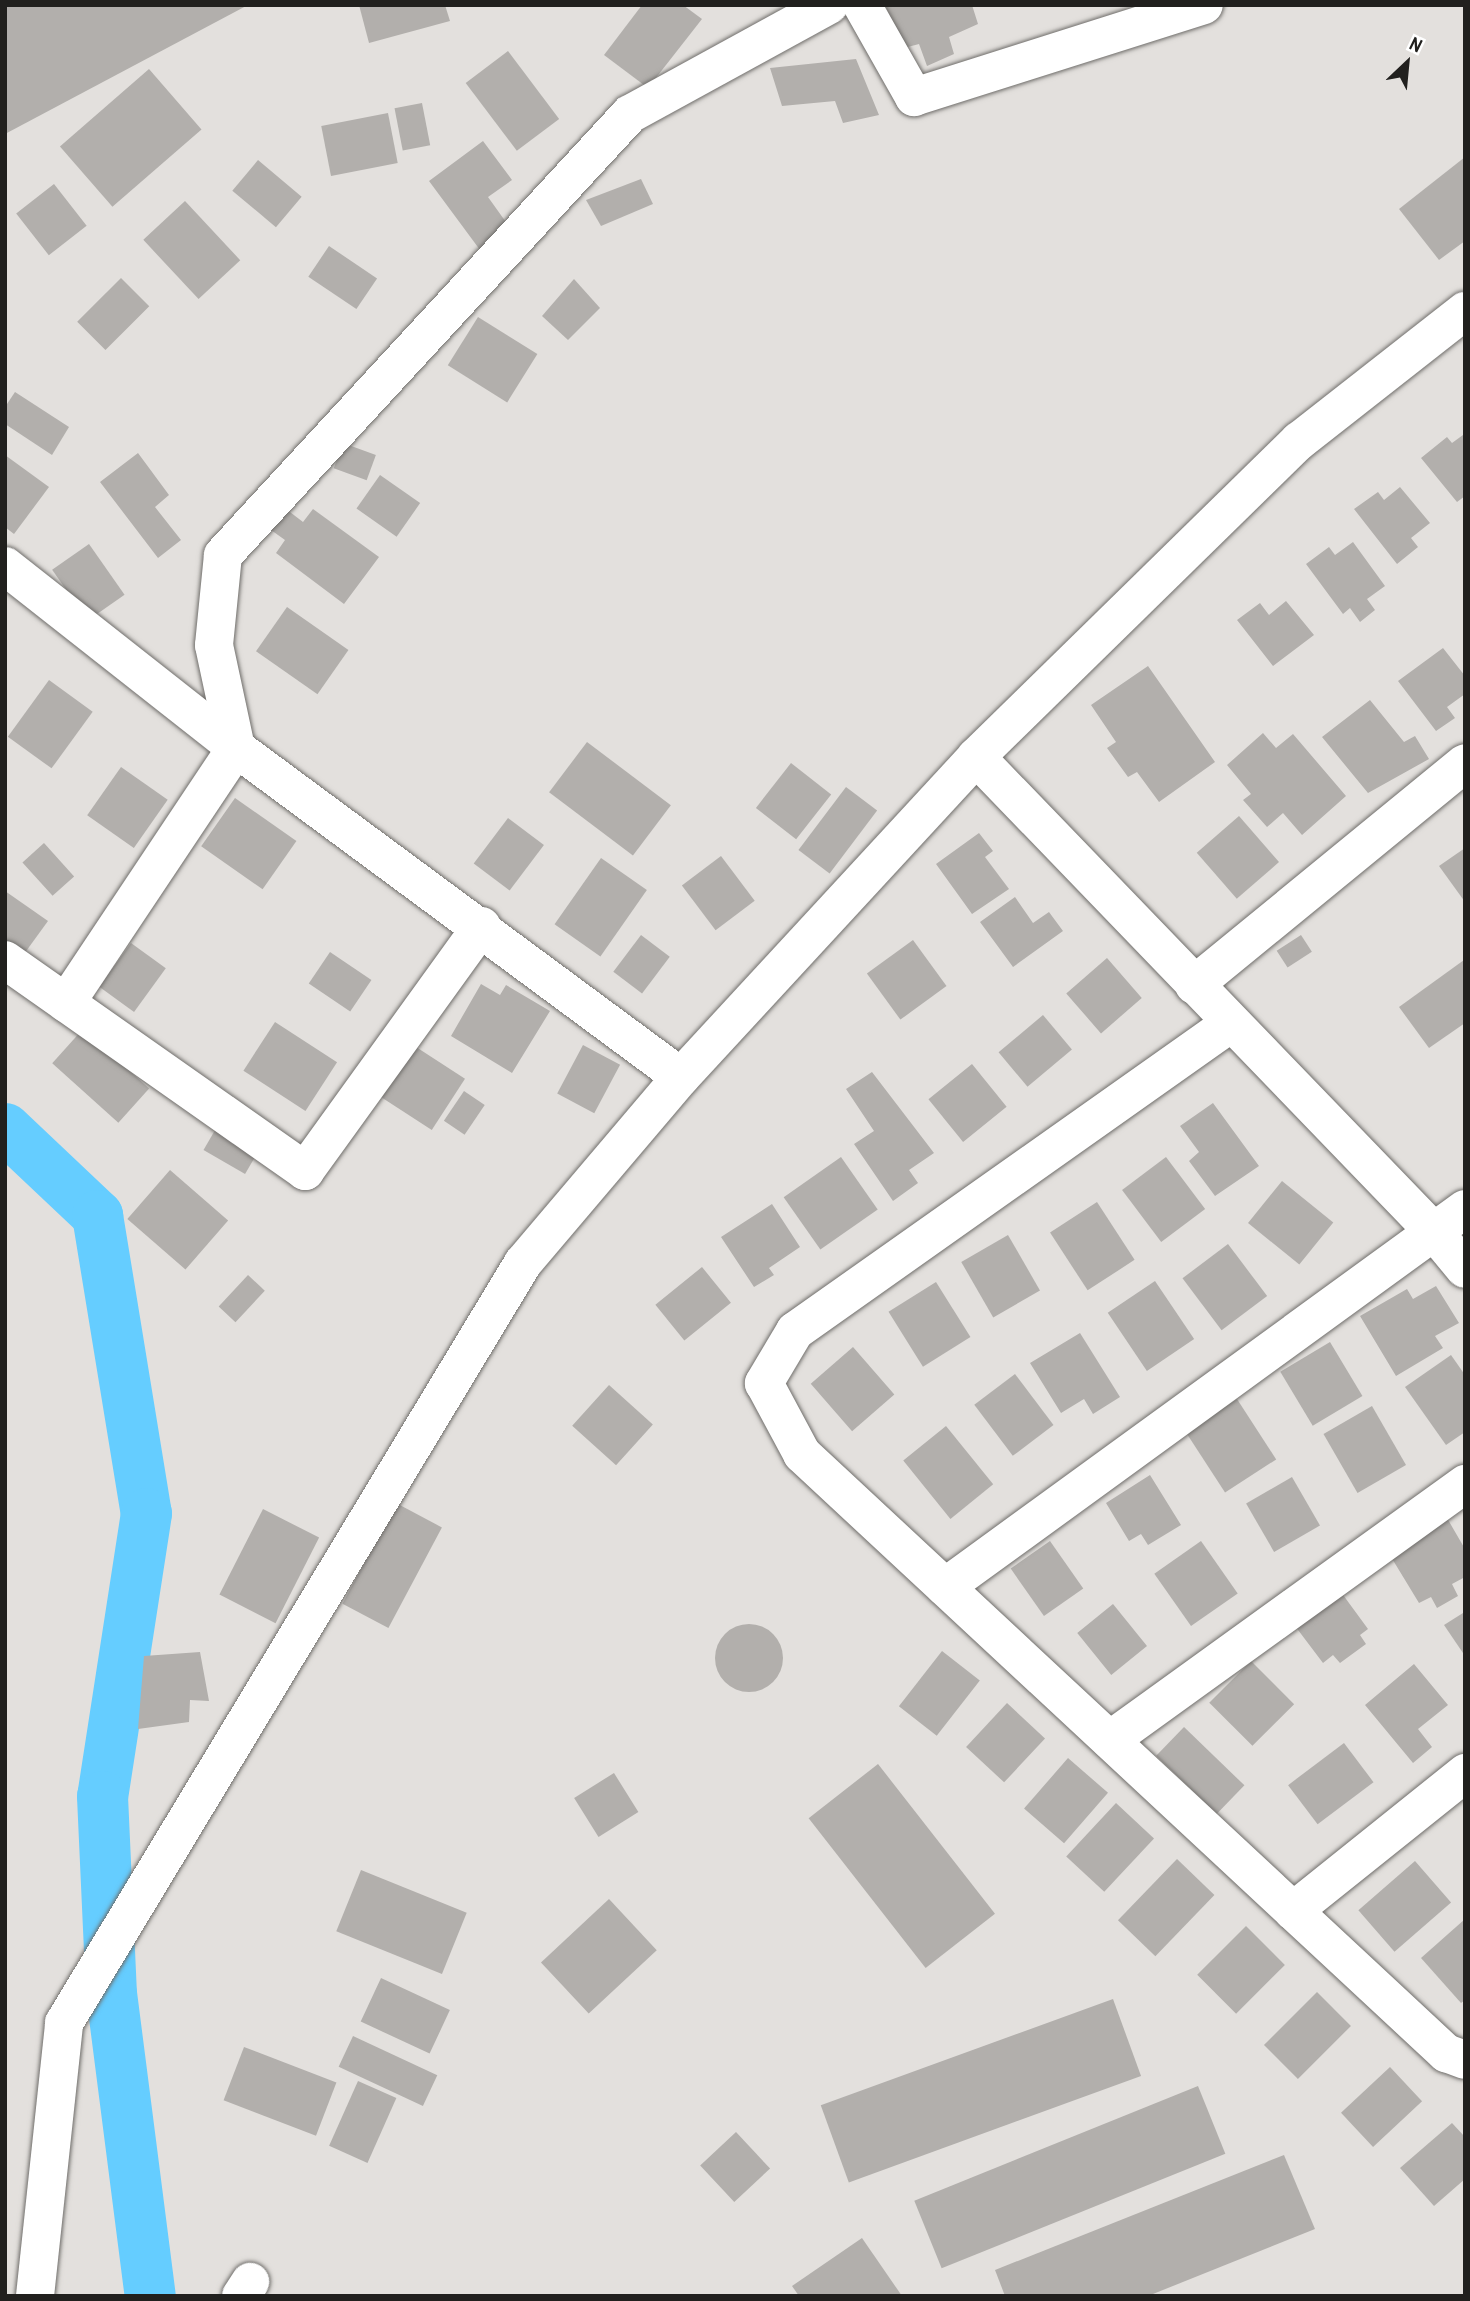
<!DOCTYPE html>
<style>
body{margin:0}
#map{position:relative;width:1470px;height:2301px;overflow:hidden;background:#e3e0dd;font-family:"Archivo Narrow",sans-serif}
div>[style]{position:absolute}
[style*='--x']{left:calc(var(--x)*1px);top:calc(var(--y)*1px);width:calc(var(--w)*1px);rotate:calc(var(--a)*1deg)}
.canal>*{height:51px;margin:-25.5px;padding:0 25.5px;transform-origin:25.5px;border-radius:25.5px;background:#65cdff}
.building>*{inset:0;background:#b2afac;transform-origin:0 0}
.round{border-radius:50%}
.roads{filter:drop-shadow(0 0 2px #6f6d6a) drop-shadow(0 0 2px #6f6d6a)}
.minor>*{height:38px;margin:-19px;padding:0 19px;transform-origin:19px;border-radius:19px;background:#fff}
span{translate:-50% -50%;white-space:nowrap;text-align:center;line-height:1.15;-webkit-text-stroke:7px #fff;paint-order:stroke}
.frame{position:absolute;inset:0;border:7px solid #21201e;pointer-events:none}
.north{position:absolute;left:1372px;top:28px;width:70px;height:70px;-webkit-text-stroke:5px #fff;paint-order:stroke;rotate:26deg;font-size:19px;font-weight:700;line-height:28px;text-align:center;color:#21201e}
.north::after{content:'';display:block;margin:auto;width:24px;height:32px;background:#21201e;clip-path:polygon(50% 0,100% 100%,50% 72%,0 100%)}
</style>
<div id="map">
<div class="canal">
<i style="--x:5;--y:1128;--w:127;--a:43.4"></i>
<i style="--x:97;--y:1215;--w:302;--a:80.7"></i>
<i style="--x:146;--y:1513;--w:286;--a:98.8"></i>
<i style="--x:102;--y:1796;--w:197;--a:87.4"></i>
<i style="--x:111;--y:1993;--w:305;--a:82.7"></i>
</div>
<div class="building">
<i style="clip-path:polygon(5px 5px,248px 5px,5px 134px)"></i>
<i style="clip-path:polygon(359px 5px,445px 5px,450px 21px,369px 43px)"></i>
<i style="clip-path:polygon(642px 5px,683px 5px,702px 19px,648px 88px,604px 55px)"></i>
<i style="clip-path:polygon(885px 5px,972px 5px,978px 24px,949px 37px,954px 54px,927px 66px,919px 44px,904px 48px)"></i>
<i style="left:508px;top:51px;width:85px;height:53px;rotate:53deg"></i>
<i style="clip-path:polygon(856px 59px,879px 115px,843px 123px,835px 101px,782px 106px,770px 68px)"></i>
<i style="left:149px;top:69px;width:80px;height:118px;rotate:49deg"></i>
<i style="left:422px;top:103px;width:43px;height:28px;rotate:79deg"></i>
<i style="left:388px;top:113px;width:51px;height:68px;rotate:79deg"></i>
<i style="clip-path:polygon(483px 141px,512px 180px,488px 197px,513px 232px,483px 254px,429px 181px)"></i>
<i style="clip-path:polygon(1465px 157px,1465px 241px,1439px 260px,1399px 209px)"></i>
<i style="left:258px;top:160px;width:57px;height:40px;rotate:40deg"></i>
<i style="clip-path:polygon(641px 179px,653px 204px,601px 226px,586px 200px)"></i>
<i style="left:54px;top:184px;width:53px;height:48px;rotate:52deg"></i>
<i style="left:185px;top:201px;width:81px;height:57px;rotate:47deg"></i>
<i style="left:329px;top:246px;width:58px;height:37px;rotate:34deg"></i>
<i style="left:121px;top:278px;width:40px;height:62px;rotate:45deg"></i>
<i style="clip-path:polygon(574px 279px,600px 308px,568px 340px,542px 316px)"></i>
<i style="left:478px;top:317px;width:70px;height:57px;rotate:32deg"></i>
<i style="clip-path:polygon(15px 392px,69px 427px,52px 455px,5px 424px,5px 407px)"></i>
<i style="clip-path:polygon(1463px 435px,1465px 496px,1457px 502px,1421px 458px,1447px 437px,1452px 443px)"></i>
<i style="left:343px;top:443px;width:35px;height:27px;rotate:20deg"></i>
<i style="clip-path:polygon(138px 453px,169px 495px,155px 507px,181px 540px,158px 558px,100px 482px)"></i>
<i style="clip-path:polygon(5px 455px,49px 487px,14px 534px,5px 527px)"></i>
<i style="left:380px;top:475px;width:49px;height:41px;rotate:35deg"></i>
<i style="clip-path:polygon(1400px 487px,1430px 523px,1411px 538px,1418px 547px,1397px 564px,1354px 509px,1378px 492px,1384px 500px)"></i>
<i style="clip-path:polygon(286px 509px,303px 522px,313px 509px,379px 557px,344px 604px,276px 553px,285px 540px,271px 530px)"></i>
<i style="clip-path:polygon(1353px 542px,1385px 586px,1367px 599px,1375px 610px,1360px 622px,1350px 608px,1343px 614px,1306px 564px,1329px 547px,1335px 555px)"></i>
<i style="left:89px;top:544px;width:62px;height:45px;rotate:55deg"></i>
<i style="clip-path:polygon(1286px 601px,1314px 635px,1273px 666px,1237px 620px,1260px 603px,1269px 615px)"></i>
<i style="left:287px;top:607px;width:75px;height:54px;rotate:35deg"></i>
<i style="clip-path:polygon(1443px 648px,1465px 676px,1465px 694px,1447px 707px,1455px 718px,1436px 731px,1398px 681px)"></i>
<i style="clip-path:polygon(1148px 666px,1215px 762px,1159px 802px,1137px 772px,1128px 777px,1107px 748px,1116px 742px,1091px 705px)"></i>
<i style="left:49px;top:680px;width:54px;height:70px;rotate:36deg"></i>
<i style="clip-path:polygon(1370px 700px,1404px 742px,1415px 736px,1429px 759px,1368px 793px,1322px 737px)"></i>
<i style="clip-path:polygon(1263px 733px,1276px 748px,1293px 734px,1346px 796px,1302px 835px,1283px 813px,1267px 827px,1243px 800px,1251px 794px,1227px 765px)"></i>
<i style="left:587px;top:742px;width:105px;height:63px;rotate:37deg"></i>
<i style="left:791px;top:763px;width:51px;height:57px;rotate:38deg"></i>
<i style="left:121px;top:767px;width:57px;height:59px;rotate:35deg"></i>
<i style="left:846px;top:787px;width:39px;height:79px;rotate:37deg"></i>
<i style="left:235px;top:798px;width:75px;height:59px;rotate:35deg"></i>
<i style="left:1239px;top:816px;width:61px;height:56px;rotate:49deg"></i>
<i style="left:508px;top:818px;width:45px;height:57px;rotate:37deg"></i>
<i style="clip-path:polygon(979px 833px,993px 851px,985px 857px,1009px 889px,972px 914px,936px 864px)"></i>
<i style="left:44px;top:843px;width:45px;height:29px;rotate:48deg"></i>
<i style="clip-path:polygon(1465px 848px,1465px 902px,1439px 866px)"></i>
<i style="left:721px;top:856px;width:56px;height:49px;rotate:53deg"></i>
<i style="left:601px;top:858px;width:56px;height:81px;rotate:35deg"></i>
<i style="clip-path:polygon(5px 891px,48px 921px,24px 954px,5px 941px)"></i>
<i style="clip-path:polygon(1015px 897px,1033px 923px,1049px 912px,1063px 931px,1013px 967px,980px 922px)"></i>
<i style="left:641px;top:935px;width:36px;height:46px;rotate:37deg"></i>
<i style="left:1301px;top:935px;width:20px;height:29px;rotate:57deg"></i>
<i style="left:913px;top:940px;width:57px;height:57px;rotate:54deg"></i>
<i style="left:131px;top:943px;width:43px;height:54px;rotate:36deg"></i>
<i style="left:330px;top:952px;width:50px;height:38px;rotate:34deg"></i>
<i style="left:1107px;top:958px;width:53px;height:54px;rotate:49deg"></i>
<i style="clip-path:polygon(1464px 960px,1465px 1023px,1429px 1048px,1399px 1007px)"></i>
<i style="clip-path:polygon(481px 984px,500px 995px,506px 985px,550px 1011px,512px 1073px,451px 1036px)"></i>
<i style="left:1043px;top:1015px;width:45px;height:58px;rotate:50deg"></i>
<i style="left:275px;top:1022px;width:74px;height:58px;rotate:33deg"></i>
<i style="left:83px;top:1029px;width:89px;height:46px;rotate:42deg"></i>
<i style="left:413px;top:1045px;width:62px;height:61px;rotate:33deg"></i>
<i style="left:583px;top:1045px;width:42px;height:55px;rotate:28deg"></i>
<i style="left:972px;top:1064px;width:55px;height:56px;rotate:51deg"></i>
<i style="clip-path:polygon(872px 1072px,934px 1153px,909px 1170px,918px 1183px,893px 1201px,854px 1144px,874px 1131px,846px 1089px)"></i>
<i style="left:464px;top:1091px;width:25px;height:36px;rotate:34deg"></i>
<i style="clip-path:polygon(1213px 1103px,1259px 1166px,1215px 1196px,1189px 1161px,1199px 1152px,1180px 1126px)"></i>
<i style="left:218px;top:1125px;width:48px;height:29px;rotate:30deg"></i>
<i style="left:841px;top:1157px;width:64px;height:70px;rotate:55deg"></i>
<i style="left:1166px;top:1157px;width:65px;height:55px;rotate:53deg"></i>
<i style="left:170px;top:1170px;width:77px;height:65px;rotate:41deg"></i>
<i style="left:1282px;top:1181px;width:66px;height:54px;rotate:39deg"></i>
<i style="left:1097px;top:1202px;width:69px;height:56px;rotate:57deg"></i>
<i style="clip-path:polygon(772px 1204px,800px 1247px,769px 1268px,774px 1275px,754px 1287px,721px 1237px)"></i>
<i style="left:1008px;top:1235px;width:64px;height:54px;rotate:60deg"></i>
<i style="left:1228px;top:1244px;width:65px;height:57px;rotate:53deg"></i>
<i style="left:702px;top:1267px;width:46px;height:60px;rotate:51deg"></i>
<i style="left:248px;top:1275px;width:23px;height:43px;rotate:43deg"></i>
<i style="left:1155px;top:1281px;width:70px;height:57px;rotate:56deg"></i>
<i style="left:936px;top:1282px;width:65px;height:56px;rotate:58deg"></i>
<i style="clip-path:polygon(1436px 1286px,1459px 1323px,1435px 1336px,1443px 1348px,1396px 1376px,1360px 1316px,1407px 1289px,1413px 1299px)"></i>
<i style="clip-path:polygon(1080px 1333px,1120px 1397px,1093px 1414px,1084px 1399px,1061px 1413px,1030px 1363px)"></i>
<i style="left:1330px;top:1342px;width:63px;height:58px;rotate:59deg"></i>
<i style="left:853px;top:1347px;width:63px;height:56px;rotate:49deg"></i>
<i style="clip-path:polygon(1451px 1355px,1465px 1375px,1465px 1432px,1446px 1445px,1405px 1387px)"></i>
<i style="left:1015px;top:1374px;width:64px;height:51px;rotate:53deg"></i>
<i style="left:609px;top:1385px;width:59px;height:55px;rotate:42deg"></i>
<i style="left:1237px;top:1399px;width:72px;height:61px;rotate:57deg"></i>
<i style="left:1372px;top:1406px;width:68px;height:56px;rotate:60deg"></i>
<i style="left:946px;top:1426px;width:75px;height:55px;rotate:51deg"></i>
<i style="clip-path:polygon(1150px 1475px,1181px 1525px,1148px 1545px,1141px 1534px,1129px 1541px,1106px 1503px)"></i>
<i style="left:1292px;top:1477px;width:56px;height:53px;rotate:60deg"></i>
<i style="left:396px;top:1503px;width:52px;height:114px;rotate:28deg"></i>
<i style="left:263px;top:1509px;width:63px;height:96px;rotate:27deg"></i>
<i style="clip-path:polygon(1447px 1518px,1465px 1549px,1465px 1577px,1452px 1584px,1458px 1596px,1437px 1608px,1431px 1597px,1419px 1603px,1388px 1552px)"></i>
<i style="left:1050px;top:1541px;width:58px;height:48px;rotate:55deg"></i>
<i style="left:1201px;top:1541px;width:64px;height:57px;rotate:55deg"></i>
<i style="clip-path:polygon(1338px 1588px,1368px 1629px,1360px 1635px,1366px 1644px,1340px 1663px,1333px 1655px,1323px 1663px,1292px 1622px)"></i>
<i style="left:1113px;top:1604px;width:54px;height:46px;rotate:51deg"></i>
<i style="clip-path:polygon(1463px 1613px,1465px 1615px,1465px 1656px,1444px 1625px)"></i>
<i class="round" style="left:715px;top:1624px;width:68px;height:68px"></i>
<i style="left:942px;top:1651px;width:48px;height:70px;rotate:38deg"></i>
<i style="clip-path:polygon(200px 1652px,209px 1701px,190px 1700px,189px 1722px,138px 1729px,144px 1656px)"></i>
<i style="left:1251px;top:1661px;width:61px;height:59px;rotate:45deg"></i>
<i style="clip-path:polygon(1414px 1664px,1448px 1705px,1418px 1729px,1432px 1747px,1413px 1763px,1365px 1705px)"></i>
<i style="left:1007px;top:1703px;width:52px;height:60px;rotate:43deg"></i>
<i style="left:1184px;top:1727px;width:84px;height:40px;rotate:44deg"></i>
<i style="left:1344px;top:1743px;width:49px;height:70px;rotate:53deg"></i>
<i style="left:1068px;top:1758px;width:53px;height:67px;rotate:41deg"></i>
<i style="left:878px;top:1764px;width:190px;height:88px;rotate:52deg"></i>
<i style="left:614px;top:1773px;width:46px;height:47px;rotate:58deg"></i>
<i style="left:1116px;top:1803px;width:52px;height:73px;rotate:43deg"></i>
<i style="left:1177px;top:1859px;width:52px;height:85px;rotate:44deg"></i>
<i style="left:1415px;top:1861px;width:55px;height:75px;rotate:49deg"></i>
<i style="left:361px;top:1870px;width:114px;height:66px;rotate:22deg"></i>
<i style="left:609px;top:1899px;width:70px;height:93px;rotate:47deg"></i>
<i style="clip-path:polygon(1465px 1919px,1465px 2000px,1461px 2003px,1421px 1958px)"></i>
<i style="left:1246px;top:1926px;width:55px;height:69px;rotate:45deg"></i>
<i style="left:381px;top:1978px;width:76px;height:48px;rotate:25deg"></i>
<i style="left:1317px;top:1992px;width:48px;height:75px;rotate:45deg"></i>
<i style="left:1113px;top:1999px;width:82px;height:311px;rotate:70deg"></i>
<i style="left:353px;top:2036px;width:93px;height:34px;rotate:25deg"></i>
<i style="left:244px;top:2047px;width:99px;height:57px;rotate:21deg"></i>
<i style="left:1390px;top:2067px;width:47px;height:67px;rotate:47deg"></i>
<i style="left:358px;top:2081px;width:42px;height:71px;rotate:24deg"></i>
<i style="left:1198px;top:2086px;width:73px;height:306px;rotate:68deg"></i>
<i style="clip-path:polygon(1452px 2123px,1465px 2137px,1465px 2179px,1434px 2206px,1400px 2168px)"></i>
<i style="left:736px;top:2132px;width:50px;height:49px;rotate:47deg"></i>
<i style="clip-path:polygon(1284px 2155px,1315px 2229px,1148px 2296px,1005px 2296px,995px 2270px)"></i>
<i style="clip-path:polygon(862px 2238px,902px 2296px,799px 2296px,792px 2286px)"></i>
</div>
<div class="roads">
<div class="minor">
<i style="--x:862;--y:5;--w:106;--a:60.5"></i>
<i style="--x:914;--y:97;--w:304;--a:-17.6"></i>
<i style="--x:5;--y:566;--w:294;--a:38.2"></i>
<i style="--x:236;--y:748;--w:553;--a:36.48"></i>
<i style="--x:976;--y:757;--w:663;--a:46.04"></i>
<i style="--x:1436;--y:1234;--w:45;--a:50.4"></i>
<i style="--x:5;--y:960;--w:367;--a:35.1"></i>
<i style="--x:305;--y:1171;--w:302;--a:-54.2"></i>
<i style="--x:1194;--y:985;--w:350;--a:-39.3"></i>
<i style="--x:66;--y:1003;--w:306;--a:-56.3"></i>
<i style="--x:236;--y:748;--w:105;--a:-102.1"></i>
<i style="--x:214;--y:645;--w:90;--a:-84.3"></i>
<i style="--x:223;--y:555;--w:600;--a:-47.3"></i>
<i style="--x:630;--y:114;--w:227;--a:-28.7"></i>
<i style="--x:1231;--y:1023;--w:534;--a:144.76"></i>
<i style="--x:795;--y:1331;--w:61;--a:120.8"></i>
<i style="--x:764;--y:1383;--w:81;--a:61.8"></i>
<i style="--x:802;--y:1454;--w:880;--a:42.93"></i>
<i style="--x:1446;--y:2053;--w:20;--a:20"></i>
<i style="--x:945;--y:1587;--w:643;--a:-36.01"></i>
<i style="--x:1110;--y:1740;--w:438;--a:-35.8"></i>
<i style="--x:1293;--y:1911;--w:221;--a:-38.7"></i>
<i style="--x:35;--y:2296;--w:275;--a:-83.9"></i>
<i style="--x:64;--y:2023;--w:888;--a:-58.87"></i>
<i style="--x:523;--y:1263;--w:244;--a:-49.7"></i>
<i style="--x:681;--y:1077;--w:435;--a:-47.3"></i>
<i style="--x:976;--y:757;--w:452;--a:-44.4"></i>
<i style="--x:1299;--y:441;--w:211;--a:-38.1"></i>
<i style="--x:241;--y:2296;--w:17;--a:-57"></i>
</div>
</div>
<div class="frame"></div>
<div class="north">N</div>
</div>
